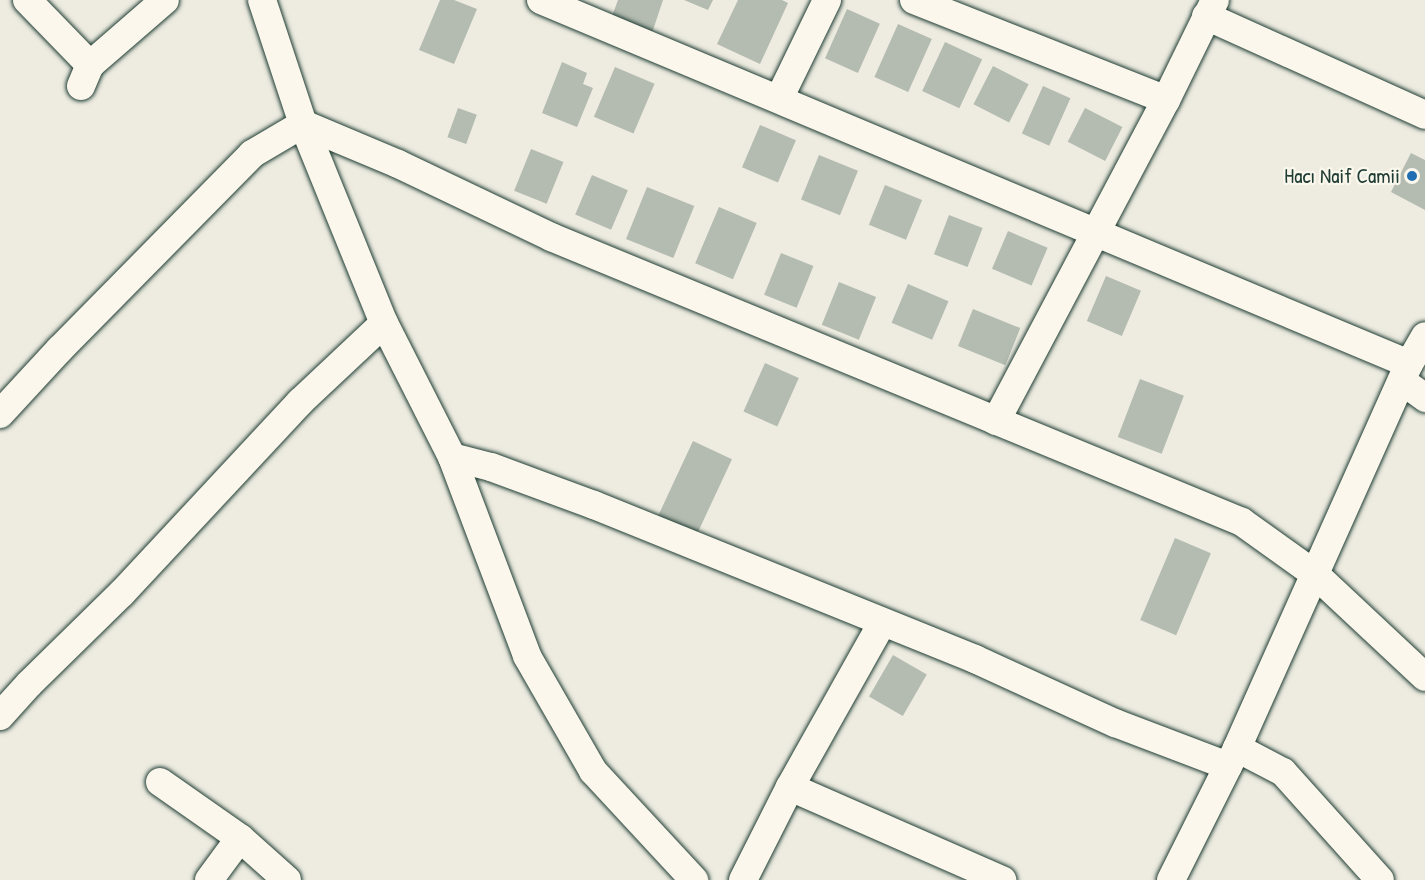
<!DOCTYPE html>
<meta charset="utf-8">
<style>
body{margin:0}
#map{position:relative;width:1425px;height:880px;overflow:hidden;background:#eeece1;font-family:"Patrick Hand",sans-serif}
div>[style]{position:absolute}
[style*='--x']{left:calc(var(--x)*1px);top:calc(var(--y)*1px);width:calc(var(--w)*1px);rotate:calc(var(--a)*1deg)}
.building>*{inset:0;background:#b4bbb0;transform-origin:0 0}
.roads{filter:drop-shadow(0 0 2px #1f3d34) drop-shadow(0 0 2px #1f3d34)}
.minor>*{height:28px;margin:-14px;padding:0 14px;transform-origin:14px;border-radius:14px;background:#fbf7ec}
.dots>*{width:16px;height:16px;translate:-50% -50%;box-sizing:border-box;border:3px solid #fbf7ec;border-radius:50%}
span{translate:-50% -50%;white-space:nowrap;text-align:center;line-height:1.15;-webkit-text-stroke:4.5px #fbf7ec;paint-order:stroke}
.poi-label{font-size:21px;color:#1f3d34}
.right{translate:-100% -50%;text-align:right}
</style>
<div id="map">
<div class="building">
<i style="clip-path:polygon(440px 0,454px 0,477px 9px,454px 64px,419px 50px)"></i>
<i style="clip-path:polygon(618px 0,663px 0,652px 33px,611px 19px)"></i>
<i style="clip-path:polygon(684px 0,713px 0,708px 10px)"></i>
<i style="clip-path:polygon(738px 0,782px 0,788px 3px,760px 64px,717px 44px)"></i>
<i style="left:847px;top:9px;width:36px;height:54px;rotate:24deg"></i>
<i style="left:898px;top:24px;width:37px;height:58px;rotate:24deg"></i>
<i style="left:945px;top:42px;width:41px;height:54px;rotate:25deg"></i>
<i style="clip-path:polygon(562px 62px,587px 73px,583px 84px,593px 88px,577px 127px,542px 113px)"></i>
<i style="left:993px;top:66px;width:40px;height:43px;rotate:27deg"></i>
<i style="left:615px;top:67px;width:43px;height:54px;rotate:23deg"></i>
<i style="left:1043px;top:86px;width:30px;height:52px;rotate:24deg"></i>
<i style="left:458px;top:108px;width:20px;height:31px;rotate:20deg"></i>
<i style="left:1085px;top:108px;width:42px;height:38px;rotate:27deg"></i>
<i style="left:760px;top:125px;width:39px;height:46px;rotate:23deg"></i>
<i style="left:531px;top:149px;width:35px;height:45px;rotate:22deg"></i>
<i style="clip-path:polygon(1411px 153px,1425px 160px,1425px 210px,1391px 192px)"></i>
<i style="left:819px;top:155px;width:42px;height:48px;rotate:22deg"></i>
<i style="left:592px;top:175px;width:39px;height:43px;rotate:23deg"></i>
<i style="left:885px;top:185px;width:40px;height:43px;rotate:22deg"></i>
<i style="left:647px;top:187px;width:51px;height:56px;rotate:22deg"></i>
<i style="left:719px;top:207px;width:41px;height:61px;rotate:23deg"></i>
<i style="left:949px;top:215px;width:36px;height:42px;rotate:21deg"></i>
<i style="left:1008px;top:231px;width:43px;height:41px;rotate:23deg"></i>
<i style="left:781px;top:253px;width:35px;height:45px;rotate:22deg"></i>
<i style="left:1106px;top:276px;width:38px;height:49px;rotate:23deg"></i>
<i style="left:839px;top:282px;width:40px;height:46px;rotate:22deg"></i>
<i style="left:908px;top:284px;width:44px;height:42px;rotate:23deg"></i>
<i style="left:973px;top:309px;width:51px;height:40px;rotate:22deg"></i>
<i style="left:765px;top:363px;width:37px;height:53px;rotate:24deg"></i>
<i style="left:1140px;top:379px;width:47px;height:62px;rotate:21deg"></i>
<i style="left:693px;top:441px;width:43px;height:82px;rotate:25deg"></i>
<i style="left:1175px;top:538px;width:39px;height:89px;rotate:23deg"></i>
<i style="left:893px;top:655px;width:39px;height:48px;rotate:30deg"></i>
</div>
<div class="roads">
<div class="minor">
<i style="--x:27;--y:0;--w:91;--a:45.9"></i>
<i style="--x:262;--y:0;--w:131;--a:71.7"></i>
<i style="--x:303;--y:124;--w:215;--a:67.9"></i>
<i style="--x:384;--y:323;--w:150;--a:63.1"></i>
<i style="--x:452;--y:457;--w:213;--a:69.3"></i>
<i style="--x:527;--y:656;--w:133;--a:60.1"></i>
<i style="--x:593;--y:771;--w:149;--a:47.2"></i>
<i style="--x:541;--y:0;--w:941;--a:22.75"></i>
<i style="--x:914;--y:0;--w:271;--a:21.6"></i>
<i style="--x:1206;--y:16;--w:240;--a:24.3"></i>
<i style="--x:81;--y:86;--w:23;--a:-67"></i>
<i style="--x:90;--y:65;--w:99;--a:-40.9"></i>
<i style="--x:779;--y:99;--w:110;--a:-64.1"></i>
<i style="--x:1402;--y:381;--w:29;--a:36"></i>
<i style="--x:0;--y:414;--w:88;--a:-47.3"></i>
<i style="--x:60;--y:349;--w:274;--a:-45.4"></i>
<i style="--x:252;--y:154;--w:59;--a:-30.5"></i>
<i style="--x:303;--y:124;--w:103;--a:22.8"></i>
<i style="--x:398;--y:164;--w:170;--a:25.5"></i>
<i style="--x:551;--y:237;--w:747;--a:22.41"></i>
<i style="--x:1242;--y:522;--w:91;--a:35.6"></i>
<i style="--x:1316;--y:575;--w:149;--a:43.1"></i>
<i style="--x:996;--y:421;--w:363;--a:-62.1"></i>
<i style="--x:1166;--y:100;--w:111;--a:-63.9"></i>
<i style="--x:452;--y:457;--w:40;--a:14.4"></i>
<i style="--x:491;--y:467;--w:110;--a:20.3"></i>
<i style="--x:594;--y:505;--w:411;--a:22"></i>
<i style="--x:975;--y:659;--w:154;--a:24.6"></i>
<i style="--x:1115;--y:723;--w:121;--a:20.8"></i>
<i style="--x:0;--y:716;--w:43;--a:-47.8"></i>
<i style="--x:29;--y:684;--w:130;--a:-44.4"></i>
<i style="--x:122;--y:593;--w:261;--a:-47"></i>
<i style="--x:300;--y:402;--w:115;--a:-43.2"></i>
<i style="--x:1237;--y:748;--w:52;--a:27.6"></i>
<i style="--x:1283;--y:772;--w:145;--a:48.1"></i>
<i style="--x:160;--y:782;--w:98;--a:35"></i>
<i style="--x:240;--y:838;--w:63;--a:41.8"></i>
<i style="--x:790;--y:787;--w:232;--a:23.7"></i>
<i style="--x:209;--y:880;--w:52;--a:-53.6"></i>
<i style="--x:743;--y:880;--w:104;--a:-63.2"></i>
<i style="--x:790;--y:787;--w:188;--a:-60.7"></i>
<i style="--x:1171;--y:880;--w:148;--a:-63.4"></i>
<i style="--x:1237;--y:748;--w:421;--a:-65.9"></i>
<i style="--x:1409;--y:364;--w:32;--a:-60"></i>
</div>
</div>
<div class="dots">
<i style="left:1412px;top:176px;background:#1f6fb2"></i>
</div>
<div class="poi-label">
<span class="right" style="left:1400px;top:176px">Hacı Naif Camii</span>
</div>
</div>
